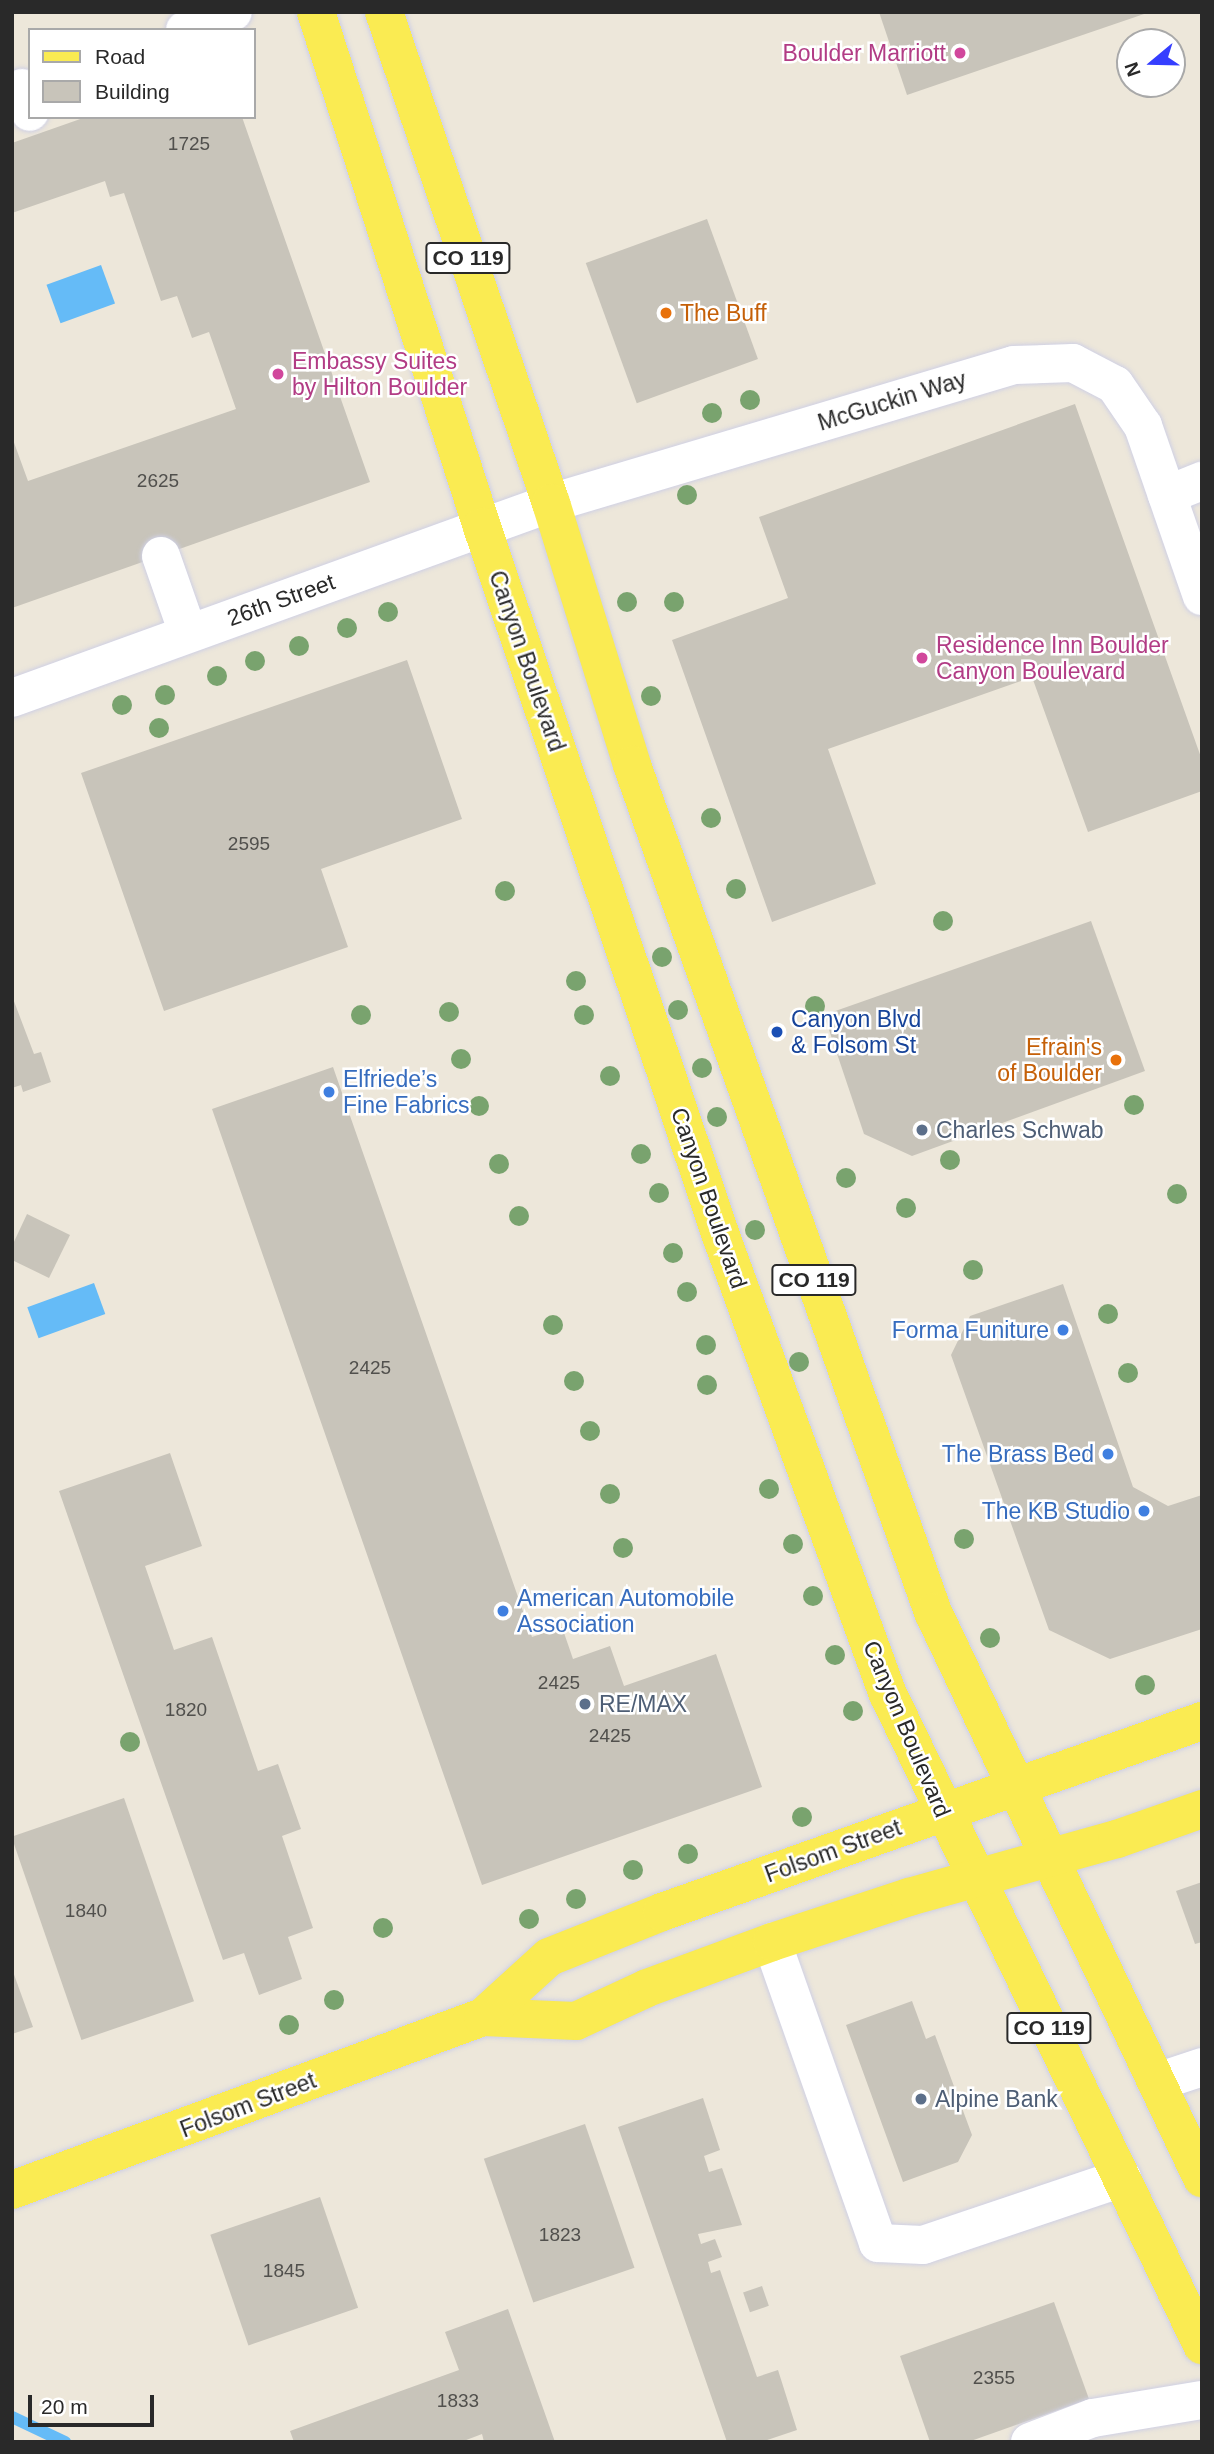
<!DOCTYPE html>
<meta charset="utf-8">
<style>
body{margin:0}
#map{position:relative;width:1214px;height:2454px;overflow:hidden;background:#ede7da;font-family:Arial,sans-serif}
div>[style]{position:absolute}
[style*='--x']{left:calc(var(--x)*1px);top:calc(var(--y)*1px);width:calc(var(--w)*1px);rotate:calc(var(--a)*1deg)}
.water>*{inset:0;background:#65bbf7;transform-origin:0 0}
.stream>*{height:12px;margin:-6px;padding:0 6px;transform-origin:6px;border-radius:6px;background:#65bbf7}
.building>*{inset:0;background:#c8c4ba;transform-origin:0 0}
.roads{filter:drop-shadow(0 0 2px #cfd0e4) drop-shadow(0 0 2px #cfd0e4)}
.minor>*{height:38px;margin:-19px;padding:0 19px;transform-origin:19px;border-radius:19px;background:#fff}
.major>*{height:38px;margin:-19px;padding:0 19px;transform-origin:19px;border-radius:19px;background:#faeb52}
.trees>*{width:20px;height:20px;margin:-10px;border-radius:50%;background:#79a36e}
.dots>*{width:19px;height:19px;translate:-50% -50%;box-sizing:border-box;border:4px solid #fff;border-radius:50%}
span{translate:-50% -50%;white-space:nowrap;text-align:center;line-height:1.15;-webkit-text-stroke:5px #fff;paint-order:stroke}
.number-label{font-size:19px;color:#51504d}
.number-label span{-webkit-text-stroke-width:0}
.shield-label span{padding:2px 5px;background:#fff;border:2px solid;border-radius:5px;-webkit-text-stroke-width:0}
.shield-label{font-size:21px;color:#292929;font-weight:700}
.hotel-label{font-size:23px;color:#b23c85}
.right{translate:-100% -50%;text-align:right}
.left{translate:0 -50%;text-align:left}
.food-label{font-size:23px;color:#c56008}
.street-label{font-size:23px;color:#292929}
.transit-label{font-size:23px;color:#164399}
.shop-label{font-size:23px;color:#366cbe}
.service-label{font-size:23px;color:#4e5e75}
.frame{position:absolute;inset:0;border:14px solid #292929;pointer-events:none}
.legend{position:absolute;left:28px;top:28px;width:228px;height:91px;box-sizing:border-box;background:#fff;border:2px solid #a9a9a9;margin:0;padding:9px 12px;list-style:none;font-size:21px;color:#292929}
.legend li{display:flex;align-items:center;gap:14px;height:35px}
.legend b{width:35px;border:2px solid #a9a9a9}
.north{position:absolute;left:1116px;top:28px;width:70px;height:70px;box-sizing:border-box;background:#fff;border:2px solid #a9a9a9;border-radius:50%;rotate:251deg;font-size:19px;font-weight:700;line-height:28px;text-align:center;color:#292929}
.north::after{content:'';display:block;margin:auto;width:24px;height:32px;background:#353eff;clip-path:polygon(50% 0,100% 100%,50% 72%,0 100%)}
.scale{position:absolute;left:28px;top:2395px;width:126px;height:32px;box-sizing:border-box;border:4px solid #292929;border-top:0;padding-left:9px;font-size:21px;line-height:24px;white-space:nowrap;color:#292929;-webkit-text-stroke:5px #fff;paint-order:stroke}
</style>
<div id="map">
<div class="water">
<i style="left:101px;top:265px;width:41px;height:58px;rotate:70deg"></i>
<i style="left:94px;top:1283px;width:33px;height:71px;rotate:70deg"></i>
</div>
<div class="stream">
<i style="--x:12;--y:2417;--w:59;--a:25.3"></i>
</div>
<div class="building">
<i style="clip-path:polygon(879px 12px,1147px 12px,1147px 13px,907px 95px)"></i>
<i style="clip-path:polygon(86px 117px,242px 117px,370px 482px,12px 608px,12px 437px,28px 481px,236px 409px,209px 332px,192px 338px,177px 296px,161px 301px,124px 193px,110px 197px,105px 181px,12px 213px,12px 143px)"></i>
<i style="left:707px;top:219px;width:149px;height:129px;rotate:70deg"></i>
<i style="clip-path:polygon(1075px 404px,1202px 760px,1202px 791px,1088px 832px,1032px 677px,828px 749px,876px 884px,772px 922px,672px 640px,788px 598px,759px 517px)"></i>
<i style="clip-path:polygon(407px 660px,462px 819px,321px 869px,348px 947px,164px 1011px,81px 773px)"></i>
<i style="clip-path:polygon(1091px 921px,1145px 1071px,912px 1156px,864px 1134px,824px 1015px)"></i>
<i style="clip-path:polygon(12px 996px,34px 1054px,41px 1052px,51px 1082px,23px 1092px,21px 1085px,12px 1088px)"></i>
<i style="clip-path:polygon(333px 1067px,532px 1637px,562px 1627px,573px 1659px,610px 1646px,624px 1686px,716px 1654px,762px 1787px,482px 1885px,212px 1109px)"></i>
<i style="clip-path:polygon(27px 1214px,70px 1235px,49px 1278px,12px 1260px,12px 1246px)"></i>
<i style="clip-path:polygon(1063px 1284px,1133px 1487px,1168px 1506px,1202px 1495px,1202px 1629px,1110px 1659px,1049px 1630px,951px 1355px,970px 1316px)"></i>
<i style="clip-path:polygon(170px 1453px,202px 1546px,145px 1566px,174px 1650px,212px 1637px,258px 1771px,278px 1764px,301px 1829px,282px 1836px,313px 1928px,288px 1937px,302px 1979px,259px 1995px,244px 1953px,223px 1960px,59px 1491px)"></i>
<i style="left:124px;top:1798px;width:215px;height:119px;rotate:71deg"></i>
<i style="clip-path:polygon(1202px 1882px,1202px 1942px,1195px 1944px,1176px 1891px)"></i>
<i style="clip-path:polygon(12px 1969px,33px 2027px,12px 2034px)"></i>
<i style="clip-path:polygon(912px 2001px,926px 2039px,935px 2035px,972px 2135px,958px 2162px,903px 2182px,846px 2025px)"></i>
<i style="clip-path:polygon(703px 2098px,720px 2150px,704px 2156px,709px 2172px,722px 2168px,742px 2225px,698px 2234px,701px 2244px,715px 2239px,722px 2257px,708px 2262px,711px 2273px,720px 2270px,757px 2377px,778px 2370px,797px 2430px,761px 2442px,727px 2442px,618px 2127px)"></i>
<i style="left:585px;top:2124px;width:152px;height:107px;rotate:71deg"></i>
<i style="left:320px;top:2197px;width:117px;height:116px;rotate:71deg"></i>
<i style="left:762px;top:2286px;width:21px;height:20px;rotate:71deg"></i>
<i style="clip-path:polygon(1054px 2302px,1089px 2399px,968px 2442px,930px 2442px,900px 2356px)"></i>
<i style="clip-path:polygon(508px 2309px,555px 2442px,484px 2442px,482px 2434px,461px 2442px,294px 2442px,290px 2431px,459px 2370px,445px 2332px)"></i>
</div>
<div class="roads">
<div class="minor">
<i style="--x:185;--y:30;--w:51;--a:-20.6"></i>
<i style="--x:22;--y:88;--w:25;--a:72"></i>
<i style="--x:1167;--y:495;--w:38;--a:-22"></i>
<i style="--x:161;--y:556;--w:82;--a:70.7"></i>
<i style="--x:12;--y:698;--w:573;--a:-19.89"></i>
<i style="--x:551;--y:503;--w:483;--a:-16.6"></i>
<i style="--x:1014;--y:365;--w:59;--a:-1.9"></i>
<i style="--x:1073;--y:363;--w:47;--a:27.6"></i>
<i style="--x:1115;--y:385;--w:50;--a:55.7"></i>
<i style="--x:1143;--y:426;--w:180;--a:70.9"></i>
<i style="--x:772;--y:1942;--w:319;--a:70.6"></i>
<i style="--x:878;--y:2243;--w:45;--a:2.5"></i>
<i style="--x:923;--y:2245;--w:210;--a:-18.6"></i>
<i style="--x:1157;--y:2082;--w:47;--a:-18.4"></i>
<i style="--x:1030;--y:2442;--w:67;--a:-20.9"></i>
<i style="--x:1093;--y:2418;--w:110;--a:-9.4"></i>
</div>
<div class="major">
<i style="--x:316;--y:12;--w:541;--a:72.13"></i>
<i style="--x:482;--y:527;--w:748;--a:71.37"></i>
<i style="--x:721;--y:1236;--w:487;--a:70"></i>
<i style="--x:888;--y:1694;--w:723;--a:64.25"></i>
<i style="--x:384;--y:12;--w:519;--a:71.22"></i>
<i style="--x:551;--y:503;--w:274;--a:72.8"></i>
<i style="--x:632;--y:765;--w:899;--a:70.44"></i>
<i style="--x:933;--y:1612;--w:627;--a:64.58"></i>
<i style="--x:483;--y:2017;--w:93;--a:2.5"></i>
<i style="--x:576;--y:2021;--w:78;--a:-24.9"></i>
<i style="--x:647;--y:1988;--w:133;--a:-20.2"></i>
<i style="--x:772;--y:1942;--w:144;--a:-18.2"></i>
<i style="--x:909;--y:1897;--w:216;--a:-15.6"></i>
<i style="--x:1117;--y:1839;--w:90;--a:-19.4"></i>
<i style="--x:12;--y:2190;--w:502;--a:-20.17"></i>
<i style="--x:483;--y:2017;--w:89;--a:-42.3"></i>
<i style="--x:549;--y:1957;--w:122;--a:-21.7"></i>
<i style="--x:662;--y:1912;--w:573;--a:-19.48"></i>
</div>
</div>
<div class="trees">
<i style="left:750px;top:400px"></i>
<i style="left:712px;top:413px"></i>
<i style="left:687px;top:495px"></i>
<i style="left:627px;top:602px"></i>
<i style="left:674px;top:602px"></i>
<i style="left:388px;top:612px"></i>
<i style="left:347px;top:628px"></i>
<i style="left:299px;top:646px"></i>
<i style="left:255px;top:661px"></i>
<i style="left:217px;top:676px"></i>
<i style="left:165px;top:695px"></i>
<i style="left:651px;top:696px"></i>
<i style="left:122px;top:705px"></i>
<i style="left:159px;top:728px"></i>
<i style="left:711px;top:818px"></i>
<i style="left:736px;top:889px"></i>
<i style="left:505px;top:891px"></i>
<i style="left:943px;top:921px"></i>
<i style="left:662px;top:957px"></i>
<i style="left:576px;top:981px"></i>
<i style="left:815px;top:1006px"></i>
<i style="left:678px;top:1010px"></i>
<i style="left:449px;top:1012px"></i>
<i style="left:361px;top:1015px"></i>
<i style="left:584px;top:1015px"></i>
<i style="left:461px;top:1059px"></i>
<i style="left:702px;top:1068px"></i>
<i style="left:610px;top:1076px"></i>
<i style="left:1134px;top:1105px"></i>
<i style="left:479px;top:1106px"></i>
<i style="left:717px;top:1117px"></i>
<i style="left:641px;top:1154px"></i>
<i style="left:950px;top:1160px"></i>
<i style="left:499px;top:1164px"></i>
<i style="left:846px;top:1178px"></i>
<i style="left:659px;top:1193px"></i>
<i style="left:1177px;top:1194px"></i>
<i style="left:906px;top:1208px"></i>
<i style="left:519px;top:1216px"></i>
<i style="left:755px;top:1230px"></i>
<i style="left:673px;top:1253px"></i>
<i style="left:973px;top:1270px"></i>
<i style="left:687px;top:1292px"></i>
<i style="left:1108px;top:1314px"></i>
<i style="left:553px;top:1325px"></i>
<i style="left:706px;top:1345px"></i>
<i style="left:799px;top:1362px"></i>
<i style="left:1128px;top:1373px"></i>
<i style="left:574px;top:1381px"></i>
<i style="left:707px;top:1385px"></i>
<i style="left:590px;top:1431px"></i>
<i style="left:769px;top:1489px"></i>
<i style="left:610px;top:1494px"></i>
<i style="left:964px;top:1539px"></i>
<i style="left:793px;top:1544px"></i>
<i style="left:623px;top:1548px"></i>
<i style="left:813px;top:1596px"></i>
<i style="left:990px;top:1638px"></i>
<i style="left:835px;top:1655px"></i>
<i style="left:1145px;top:1685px"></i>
<i style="left:853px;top:1711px"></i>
<i style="left:130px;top:1742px"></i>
<i style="left:802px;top:1817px"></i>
<i style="left:688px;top:1854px"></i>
<i style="left:633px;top:1870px"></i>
<i style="left:576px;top:1899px"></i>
<i style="left:529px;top:1919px"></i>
<i style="left:383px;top:1928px"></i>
<i style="left:334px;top:2000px"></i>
<i style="left:289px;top:2025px"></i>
</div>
<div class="dots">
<i style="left:960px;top:53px;background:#d1479c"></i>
<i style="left:666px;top:313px;background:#e8710a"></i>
<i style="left:278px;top:374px;background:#d1479c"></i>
<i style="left:922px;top:658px;background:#d1479c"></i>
<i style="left:777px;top:1032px;background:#1a4fb4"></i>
<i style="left:1116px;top:1060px;background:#e8710a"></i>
<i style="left:329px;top:1092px;background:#3f7fe0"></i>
<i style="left:922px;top:1130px;background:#5c6f8a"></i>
<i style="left:1063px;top:1330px;background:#3f7fe0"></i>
<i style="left:1108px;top:1454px;background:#3f7fe0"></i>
<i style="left:1144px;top:1511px;background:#3f7fe0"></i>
<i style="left:503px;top:1611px;background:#3f7fe0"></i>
<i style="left:585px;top:1704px;background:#5c6f8a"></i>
<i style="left:921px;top:2099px;background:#5c6f8a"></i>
</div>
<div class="number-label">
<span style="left:189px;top:144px">1725</span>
<span style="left:158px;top:481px">2625</span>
<span style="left:249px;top:844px">2595</span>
<span style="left:370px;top:1368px">2425</span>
<span style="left:559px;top:1683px">2425</span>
<span style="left:186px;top:1710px">1820</span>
<span style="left:610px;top:1736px">2425</span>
<span style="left:86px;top:1911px">1840</span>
<span style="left:560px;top:2235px">1823</span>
<span style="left:284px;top:2271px">1845</span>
<span style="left:994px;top:2378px">2355</span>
<span style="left:458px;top:2401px">1833</span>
</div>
<div class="shield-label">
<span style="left:468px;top:258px">CO 119</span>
<span style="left:814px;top:1280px">CO 119</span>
<span style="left:1049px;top:2028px">CO 119</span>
</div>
<div class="hotel-label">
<span class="right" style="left:946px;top:53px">Boulder Marriott</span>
<span class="left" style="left:292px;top:374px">Embassy Suites<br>by Hilton Boulder</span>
<span class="left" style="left:936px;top:658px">Residence Inn Boulder<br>Canyon Boulevard</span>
</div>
<div class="food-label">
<span class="left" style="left:680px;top:313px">The Buff</span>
<span class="right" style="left:1102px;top:1060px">Efrain's<br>of Boulder</span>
</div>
<div class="street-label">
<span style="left:892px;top:401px;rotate:-17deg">McGuckin Way</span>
<span style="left:281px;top:600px;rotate:-20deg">26th Street</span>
<span style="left:527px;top:661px;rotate:71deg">Canyon Boulevard</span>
<span style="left:709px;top:1198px;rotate:71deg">Canyon Boulevard</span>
<span style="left:907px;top:1729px;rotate:67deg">Canyon Boulevard</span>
<span style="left:833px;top:1851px;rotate:-20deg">Folsom Street</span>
<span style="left:248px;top:2105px;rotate:-21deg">Folsom Street</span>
</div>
<div class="transit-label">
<span class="left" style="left:791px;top:1032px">Canyon Blvd<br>&amp; Folsom St</span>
</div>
<div class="shop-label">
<span class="left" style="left:343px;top:1092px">Elfriede’s<br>Fine Fabrics</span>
<span class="right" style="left:1049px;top:1330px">Forma Funiture</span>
<span class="right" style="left:1094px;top:1454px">The Brass Bed</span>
<span class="right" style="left:1130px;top:1511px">The KB Studio</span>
<span class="left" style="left:517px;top:1611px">American Automobile<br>Association</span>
</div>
<div class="service-label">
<span class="left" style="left:936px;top:1130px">Charles Schwab</span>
<span class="left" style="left:599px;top:1704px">RE/MAX</span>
<span class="left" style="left:935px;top:2099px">Alpine Bank</span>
</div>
<div class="frame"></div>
<ul class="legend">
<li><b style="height:9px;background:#faeb52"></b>Road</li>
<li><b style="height:19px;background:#c8c4ba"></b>Building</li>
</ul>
<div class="north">N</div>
<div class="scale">20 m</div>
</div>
